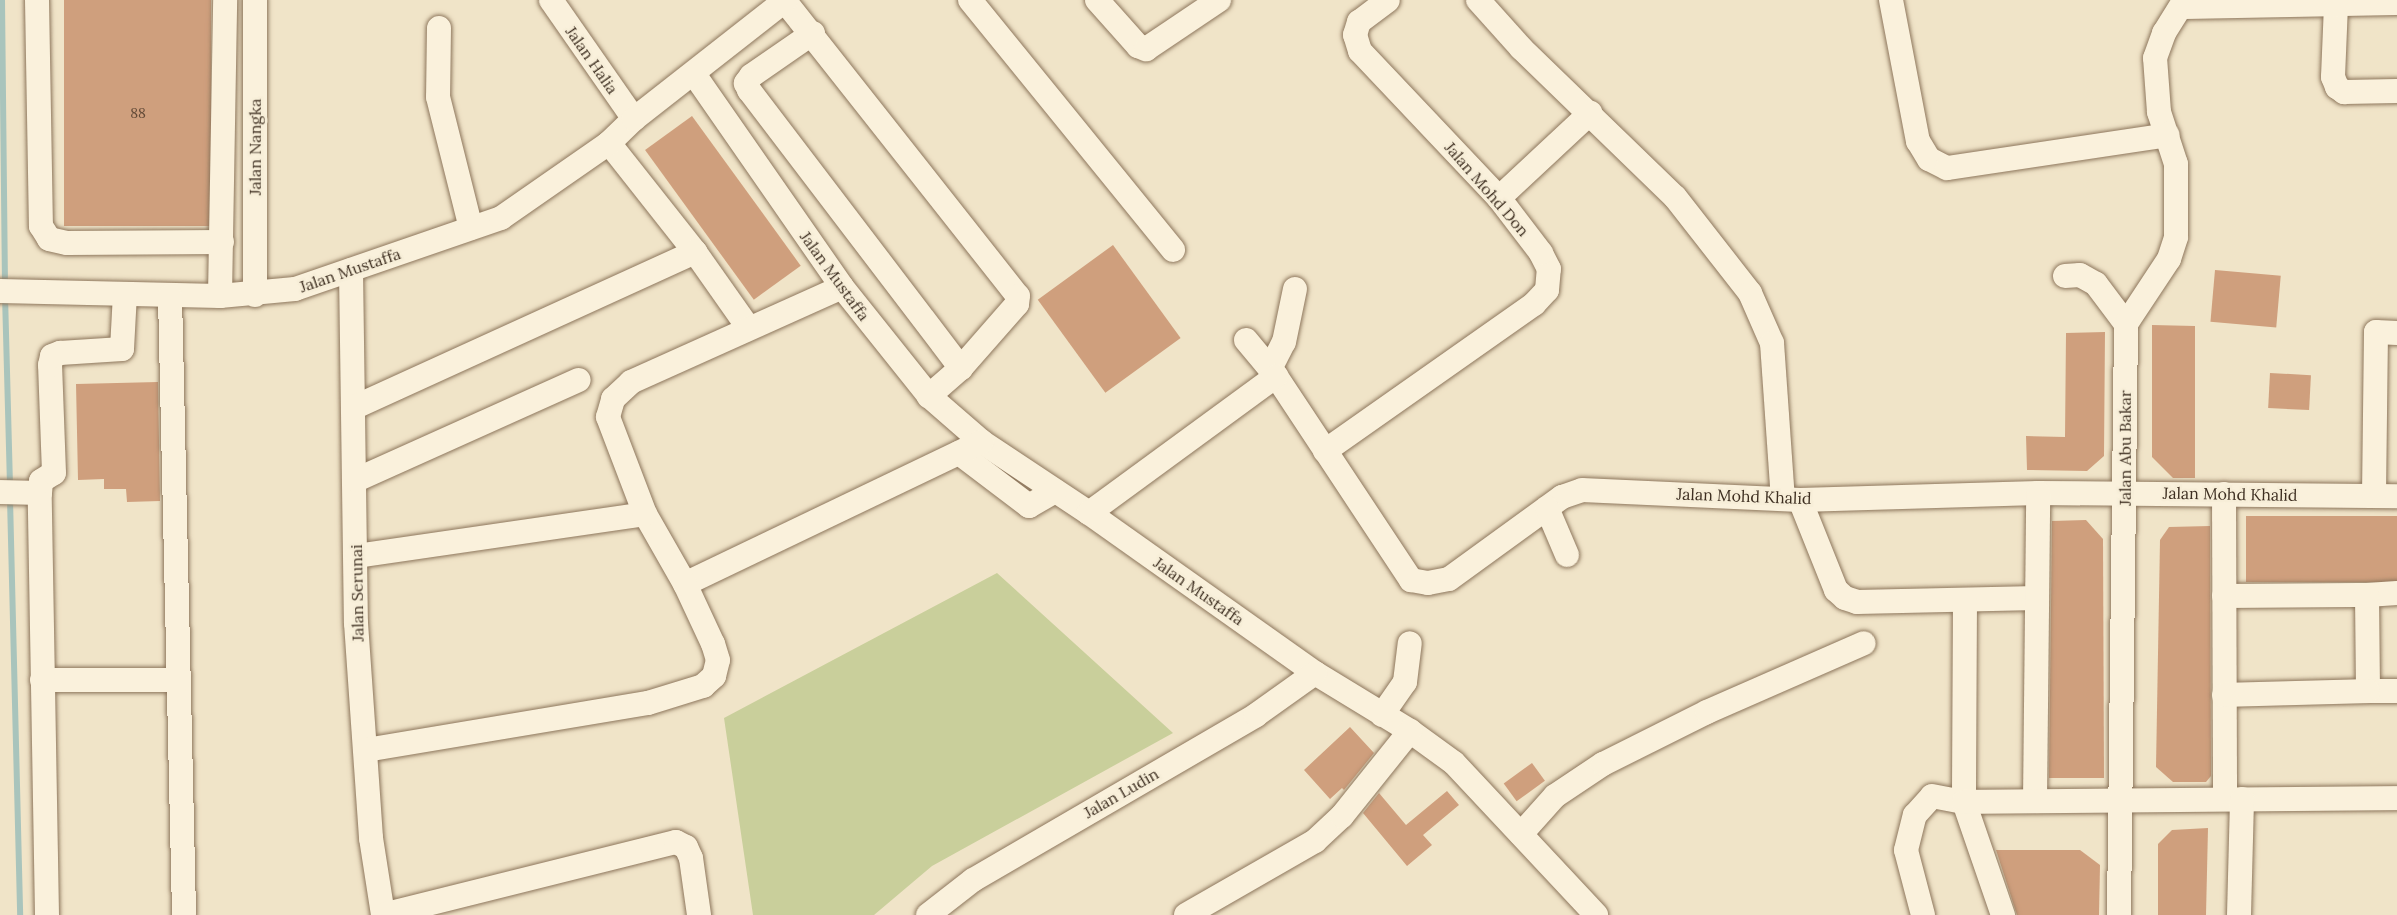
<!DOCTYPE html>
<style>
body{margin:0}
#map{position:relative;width:2397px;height:915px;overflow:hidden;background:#f0e4c8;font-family:Lora,serif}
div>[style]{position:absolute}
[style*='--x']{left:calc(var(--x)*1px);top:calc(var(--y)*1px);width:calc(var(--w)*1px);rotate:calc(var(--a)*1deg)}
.green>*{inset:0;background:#c9cf9b}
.stream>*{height:6px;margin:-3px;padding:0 3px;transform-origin:3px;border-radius:3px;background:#a9c4bc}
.building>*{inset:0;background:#cf9f7d;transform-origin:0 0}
.roads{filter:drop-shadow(0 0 2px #8d765c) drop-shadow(0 0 2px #8d765c)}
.minor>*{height:24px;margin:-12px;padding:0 12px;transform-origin:12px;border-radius:12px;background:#faf1dc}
span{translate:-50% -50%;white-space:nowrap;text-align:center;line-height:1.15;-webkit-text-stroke:5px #f7eed8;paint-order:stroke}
.number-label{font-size:14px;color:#624a37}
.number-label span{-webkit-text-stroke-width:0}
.street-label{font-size:16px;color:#3d2e20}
</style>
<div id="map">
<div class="green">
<i style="clip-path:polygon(997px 573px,1173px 733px,932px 866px,874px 915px,753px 915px,724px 718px)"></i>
</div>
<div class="stream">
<i style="--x:2;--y:0;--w:285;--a:89.4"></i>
<i style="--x:5;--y:295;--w:194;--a:88.5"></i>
<i style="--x:10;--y:499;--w:416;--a:88.6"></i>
</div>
<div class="building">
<i style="left:64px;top:0;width:147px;height:226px"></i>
<i style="left:692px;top:116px;width:185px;height:58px;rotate:54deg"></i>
<i style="left:1113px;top:245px;width:115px;height:93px;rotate:54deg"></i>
<i style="left:2215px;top:270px;width:66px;height:52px;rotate:5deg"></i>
<i style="clip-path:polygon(2152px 325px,2195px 326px,2195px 478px,2173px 478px,2152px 457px)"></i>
<i style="clip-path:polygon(2105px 332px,2104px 456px,2087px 471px,2027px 470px,2026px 436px,2065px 437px,2066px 333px)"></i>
<i style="left:2270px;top:373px;width:41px;height:35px;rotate:3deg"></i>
<i style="clip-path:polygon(158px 382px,160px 501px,127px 502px,126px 489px,104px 489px,104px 479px,78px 480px,76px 384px)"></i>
<i style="left:2246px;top:516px;width:151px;height:66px"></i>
<i style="clip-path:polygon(2086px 520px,2103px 539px,2104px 778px,2049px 778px,2052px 521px)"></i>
<i style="clip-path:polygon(2210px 526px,2211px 776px,2206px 782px,2173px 782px,2156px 767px,2160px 540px,2169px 527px)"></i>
<i style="clip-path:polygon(1350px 727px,1374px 753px,1344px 790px,1342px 788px,1330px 799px,1304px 770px)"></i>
<i style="left:1532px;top:763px;width:22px;height:35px;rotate:54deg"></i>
<i style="clip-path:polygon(1447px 791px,1459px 805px,1423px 835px,1432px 845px,1407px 866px,1363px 813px,1379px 793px,1406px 825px)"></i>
<i style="clip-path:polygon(2208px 828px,2206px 915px,2158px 915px,2158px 844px,2172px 830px)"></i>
<i style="clip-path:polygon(1996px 850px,2080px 850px,2100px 865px,2099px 915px,2017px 915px)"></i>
</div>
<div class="roads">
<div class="minor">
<i style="--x:37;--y:0;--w:226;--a:89"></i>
<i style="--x:41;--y:226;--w:15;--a:58"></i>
<i style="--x:49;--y:239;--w:18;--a:13"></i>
<i style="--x:67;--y:243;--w:155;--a:-0.4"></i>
<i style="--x:551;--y:0;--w:145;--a:55.1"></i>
<i style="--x:784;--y:0;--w:377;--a:51.7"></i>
<i style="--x:1018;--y:296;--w:8;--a:97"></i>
<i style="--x:1017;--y:304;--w:85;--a:131.2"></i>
<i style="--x:961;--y:368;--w:43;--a:138.8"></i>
<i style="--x:970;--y:0;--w:322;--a:50.9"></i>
<i style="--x:1097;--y:0;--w:62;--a:48.3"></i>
<i style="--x:1138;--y:46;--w:9;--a:21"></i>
<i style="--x:1146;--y:49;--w:88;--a:-33.9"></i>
<i style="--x:1478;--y:0;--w:64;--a:48.1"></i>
<i style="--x:1521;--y:48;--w:214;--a:44.1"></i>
<i style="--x:1675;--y:197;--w:122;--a:52"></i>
<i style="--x:1750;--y:293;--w:55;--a:66.3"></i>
<i style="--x:1772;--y:343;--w:156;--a:86"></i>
<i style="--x:1891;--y:0;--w:144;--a:79.2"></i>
<i style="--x:1918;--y:141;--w:21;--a:59"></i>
<i style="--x:1929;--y:159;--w:20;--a:27"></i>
<i style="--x:1947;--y:168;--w:223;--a:-8.5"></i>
<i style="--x:2336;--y:5;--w:72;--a:92.4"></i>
<i style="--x:2333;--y:77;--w:11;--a:68"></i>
<i style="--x:2337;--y:87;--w:9;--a:36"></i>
<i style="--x:2344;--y:92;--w:53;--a:-1.1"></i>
<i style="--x:2184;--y:7;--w:213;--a:-1.1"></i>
<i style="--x:439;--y:28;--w:69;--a:90.8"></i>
<i style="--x:438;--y:97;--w:135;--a:75.9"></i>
<i style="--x:813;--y:33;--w:75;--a:145.3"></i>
<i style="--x:751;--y:76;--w:9;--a:126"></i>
<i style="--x:746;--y:83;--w:8;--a:67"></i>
<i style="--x:749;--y:90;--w:350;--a:52.7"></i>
<i style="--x:694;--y:74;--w:259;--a:55.2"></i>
<i style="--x:842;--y:287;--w:139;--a:51.4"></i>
<i style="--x:929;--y:396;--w:70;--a:41"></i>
<i style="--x:982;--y:442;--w:128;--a:33.6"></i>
<i style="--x:1089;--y:513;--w:277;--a:35.3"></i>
<i style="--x:1315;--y:673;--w:111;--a:31.4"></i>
<i style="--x:1410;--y:731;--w:54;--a:36"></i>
<i style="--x:1454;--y:763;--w:208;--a:46.9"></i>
<i style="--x:609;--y:143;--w:139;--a:51.7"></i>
<i style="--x:695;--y:252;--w:92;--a:54.8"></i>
<i style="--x:1499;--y:198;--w:125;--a:-43"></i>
<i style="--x:351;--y:270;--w:353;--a:89.2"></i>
<i style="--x:356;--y:623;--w:216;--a:86"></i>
<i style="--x:371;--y:838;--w:78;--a:81.1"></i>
<i style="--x:2065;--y:276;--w:15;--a:-4"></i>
<i style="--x:2080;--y:275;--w:18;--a:29"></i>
<i style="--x:2096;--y:284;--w:50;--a:53.1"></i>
<i style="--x:0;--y:291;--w:220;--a:1.3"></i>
<i style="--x:220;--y:296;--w:75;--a:-5.3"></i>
<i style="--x:295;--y:289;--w:218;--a:-19"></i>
<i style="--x:501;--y:218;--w:131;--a:-34.8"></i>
<i style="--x:609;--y:143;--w:35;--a:-44"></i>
<i style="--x:634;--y:119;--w:193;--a:-38.1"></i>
<i style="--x:255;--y:295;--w:295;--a:-90"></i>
<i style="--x:170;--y:296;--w:619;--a:88.7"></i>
<i style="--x:220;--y:296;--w:296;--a:-89"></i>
<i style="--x:1246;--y:340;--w:47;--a:50.2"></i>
<i style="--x:1276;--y:376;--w:245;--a:56.5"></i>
<i style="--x:1411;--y:580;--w:17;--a:10"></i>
<i style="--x:1428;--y:583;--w:21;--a:-11"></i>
<i style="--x:1449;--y:579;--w:140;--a:-36"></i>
<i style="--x:1562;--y:497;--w:21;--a:-19"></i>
<i style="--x:1582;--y:490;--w:218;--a:2.6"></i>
<i style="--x:1800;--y:500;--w:238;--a:-1.7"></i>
<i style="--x:2038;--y:493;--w:359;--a:0.5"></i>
<i style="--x:1270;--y:369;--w:30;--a:-63"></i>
<i style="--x:1284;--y:342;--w:54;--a:-78.3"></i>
<i style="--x:355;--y:407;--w:374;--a:-24.5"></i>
<i style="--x:1325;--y:451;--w:256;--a:-35.1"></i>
<i style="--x:1534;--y:304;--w:19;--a:-47"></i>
<i style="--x:1547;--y:290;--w:21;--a:-85"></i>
<i style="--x:1549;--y:269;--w:18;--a:-117"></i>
<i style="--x:1541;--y:253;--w:69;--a:-127.4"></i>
<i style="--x:1499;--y:198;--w:202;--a:-133.4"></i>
<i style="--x:1360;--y:51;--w:17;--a:-107"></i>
<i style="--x:1355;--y:35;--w:14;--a:-73"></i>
<i style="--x:1359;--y:22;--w:36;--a:-37"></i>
<i style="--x:959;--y:453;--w:88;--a:37.1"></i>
<i style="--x:1029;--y:506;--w:30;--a:-30"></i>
<i style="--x:356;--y:480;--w:244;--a:-24.2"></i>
<i style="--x:0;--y:492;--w:40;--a:1.4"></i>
<i style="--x:2224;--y:494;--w:305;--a:89.8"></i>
<i style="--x:2374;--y:496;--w:164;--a:-89.3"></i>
<i style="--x:2376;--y:332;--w:21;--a:3"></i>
<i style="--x:1800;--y:500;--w:97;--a:68.2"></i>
<i style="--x:1836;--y:590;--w:12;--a:42"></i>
<i style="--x:1845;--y:598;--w:13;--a:18"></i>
<i style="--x:1857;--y:602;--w:180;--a:-1.3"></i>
<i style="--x:1547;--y:508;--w:51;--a:66.9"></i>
<i style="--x:1089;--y:513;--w:232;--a:-36.2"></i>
<i style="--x:357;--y:556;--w:291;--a:-8.3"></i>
<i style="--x:685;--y:584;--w:329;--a:-25.6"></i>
<i style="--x:2397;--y:593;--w:30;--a:176"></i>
<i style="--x:2367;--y:595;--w:96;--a:89.4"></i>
<i style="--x:2368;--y:691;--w:29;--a:0"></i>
<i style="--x:2224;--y:596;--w:143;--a:-0.4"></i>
<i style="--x:1965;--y:600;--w:202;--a:90.3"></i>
<i style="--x:1964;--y:802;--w:120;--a:71"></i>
<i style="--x:42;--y:680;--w:137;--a:0"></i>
<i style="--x:2224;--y:695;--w:144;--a:-1.6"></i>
<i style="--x:1382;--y:715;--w:40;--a:-55.1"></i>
<i style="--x:1405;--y:682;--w:39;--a:-83"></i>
<i style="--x:366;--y:750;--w:286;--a:-9.5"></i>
<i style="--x:648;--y:703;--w:58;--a:-17.2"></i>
<i style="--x:703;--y:686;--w:15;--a:-42"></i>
<i style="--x:714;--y:676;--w:16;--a:-76"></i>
<i style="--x:718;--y:660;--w:17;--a:-107"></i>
<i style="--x:713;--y:644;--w:66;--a:-115"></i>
<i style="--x:685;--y:584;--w:81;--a:-119.7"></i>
<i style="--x:645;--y:514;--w:104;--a:-110.9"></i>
<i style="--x:608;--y:417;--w:19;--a:-74"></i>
<i style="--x:613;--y:399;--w:25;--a:-43"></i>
<i style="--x:631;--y:382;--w:231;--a:-24.2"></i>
<i style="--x:2035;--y:801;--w:308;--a:-89.4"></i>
<i style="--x:1521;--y:834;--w:51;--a:-48.2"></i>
<i style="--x:1555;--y:796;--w:58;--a:-33.7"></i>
<i style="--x:1603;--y:764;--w:116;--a:-26.6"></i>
<i style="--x:1707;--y:712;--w:171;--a:-23.7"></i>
<i style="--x:47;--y:915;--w:422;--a:-91"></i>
<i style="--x:40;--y:493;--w:12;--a:-85"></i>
<i style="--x:41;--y:481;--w:15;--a:-32"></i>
<i style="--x:54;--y:473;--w:108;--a:-92.1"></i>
<i style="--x:50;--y:365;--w:9;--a:-77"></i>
<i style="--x:52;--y:356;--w:9;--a:-21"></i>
<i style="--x:60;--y:353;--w:62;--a:-3.7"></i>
<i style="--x:122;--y:349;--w:55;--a:-86.9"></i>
<i style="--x:383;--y:915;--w:302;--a:-14"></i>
<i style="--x:676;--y:842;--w:11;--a:27"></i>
<i style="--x:686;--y:847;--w:12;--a:66"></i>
<i style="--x:691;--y:858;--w:58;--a:82"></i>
<i style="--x:928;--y:915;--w:57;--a:-37.9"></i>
<i style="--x:973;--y:880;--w:328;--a:-30.2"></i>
<i style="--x:1256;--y:715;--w:72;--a:-35.4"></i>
<i style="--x:1186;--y:915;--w:149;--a:-29.8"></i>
<i style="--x:1315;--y:841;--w:37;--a:-43"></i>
<i style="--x:1342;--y:816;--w:109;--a:-51.3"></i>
<i style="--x:1923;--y:915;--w:67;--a:-104.7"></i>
<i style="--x:1906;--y:850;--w:36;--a:-76"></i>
<i style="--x:1915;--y:815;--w:25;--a:-48"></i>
<i style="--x:1932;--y:796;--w:33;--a:11"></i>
<i style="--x:1964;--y:802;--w:433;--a:-0.5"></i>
<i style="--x:2119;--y:915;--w:591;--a:-89.32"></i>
<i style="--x:2126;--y:324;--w:78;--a:-56.5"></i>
<i style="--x:2169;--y:259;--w:23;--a:-72"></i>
<i style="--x:2176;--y:237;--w:73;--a:-90"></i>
<i style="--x:2176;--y:164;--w:55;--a:-108.1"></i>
<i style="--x:2159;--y:112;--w:54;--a:-94.2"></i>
<i style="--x:2155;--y:58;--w:27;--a:-70"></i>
<i style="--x:2164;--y:33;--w:39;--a:-58"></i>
<i style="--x:2239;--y:915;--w:116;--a:-88.5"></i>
</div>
</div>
<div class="number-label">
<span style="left:138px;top:113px">88</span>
</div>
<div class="street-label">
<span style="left:592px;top:60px;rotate:55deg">Jalan Halia</span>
<span style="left:255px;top:147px;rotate:-90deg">Jalan Nangka</span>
<span style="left:1487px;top:189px;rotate:49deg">Jalan Mohd Don</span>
<span style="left:350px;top:270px;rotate:-19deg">Jalan Mustaffa</span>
<span style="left:835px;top:276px;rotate:54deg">Jalan Mustaffa</span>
<span style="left:2125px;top:448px;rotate:-90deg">Jalan Abu Bakar</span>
<span style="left:2230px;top:494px;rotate:1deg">Jalan Mohd Khalid</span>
<span style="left:1744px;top:496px;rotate:2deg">Jalan Mohd Khalid</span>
<span style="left:1199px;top:591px;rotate:35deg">Jalan Mustaffa</span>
<span style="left:357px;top:593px;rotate:-91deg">Jalan Serunai</span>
<span style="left:1121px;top:793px;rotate:-30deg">Jalan Ludin</span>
</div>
</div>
